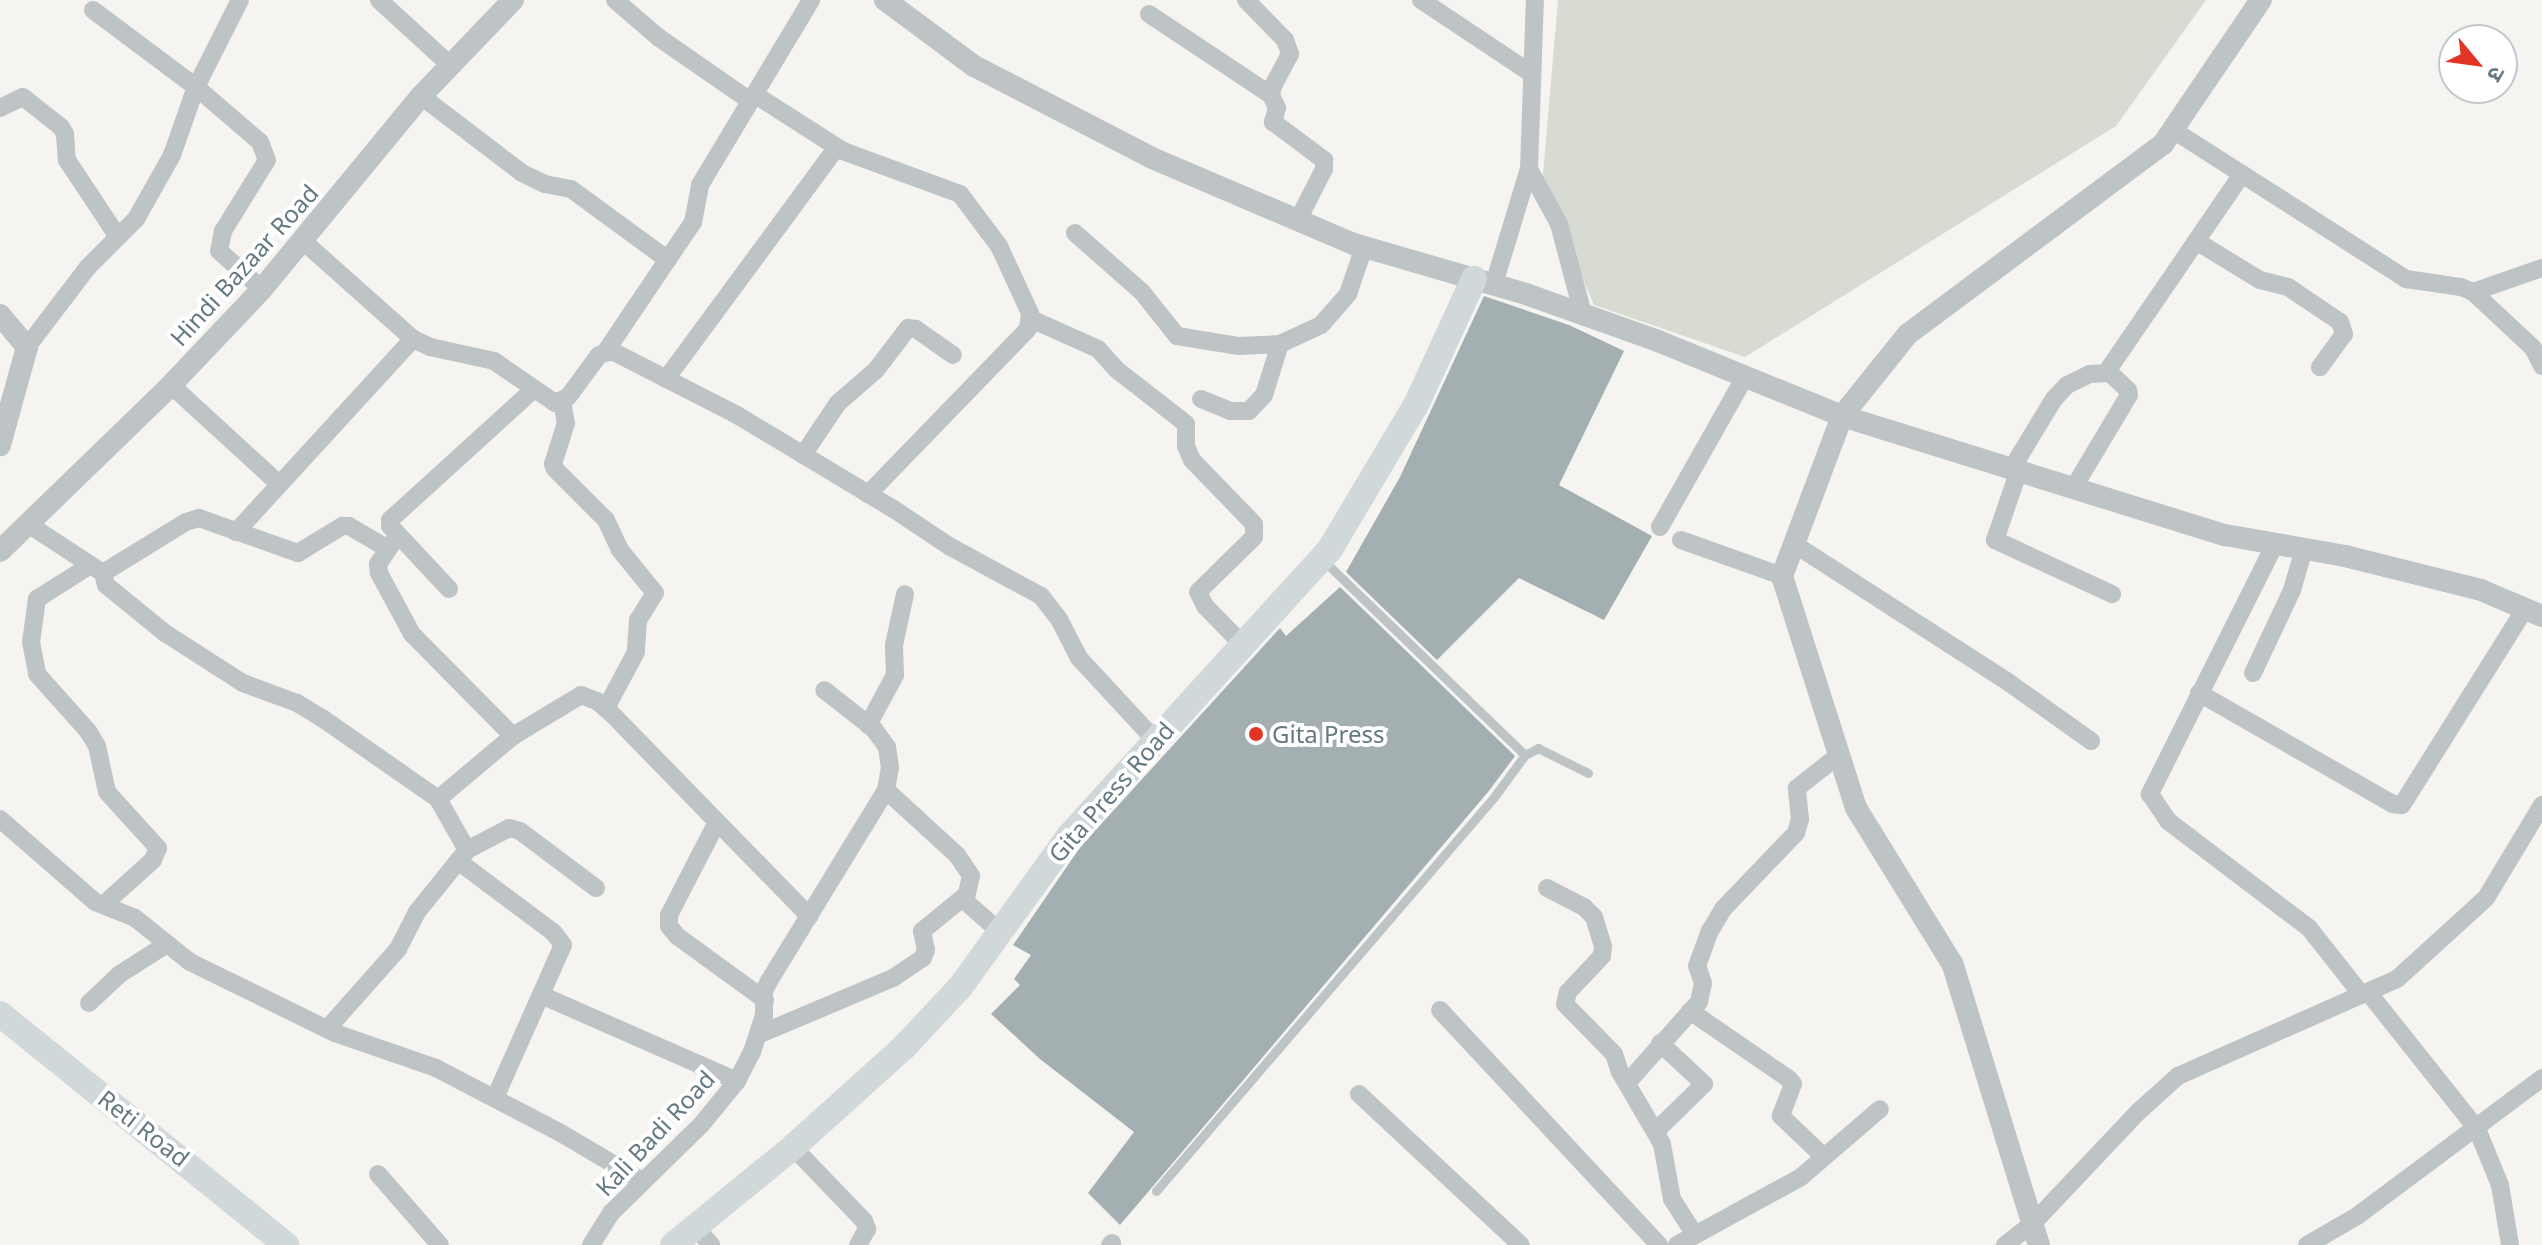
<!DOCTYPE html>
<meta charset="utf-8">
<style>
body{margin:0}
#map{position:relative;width:2542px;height:1245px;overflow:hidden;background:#f5f4f1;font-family:"Noto Sans","Noto Sans Devanagari",sans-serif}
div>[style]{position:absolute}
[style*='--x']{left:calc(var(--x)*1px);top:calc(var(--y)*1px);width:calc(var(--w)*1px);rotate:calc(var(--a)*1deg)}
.green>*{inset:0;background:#d7dbd2}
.building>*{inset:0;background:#a4afb2}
.service>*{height:9px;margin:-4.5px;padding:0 4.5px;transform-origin:4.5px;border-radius:4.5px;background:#bec3c5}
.minor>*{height:18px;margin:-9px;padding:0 9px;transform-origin:9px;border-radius:9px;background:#bec3c5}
.tertiary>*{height:22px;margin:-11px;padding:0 11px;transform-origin:11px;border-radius:11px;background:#bec3c5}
.secondary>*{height:26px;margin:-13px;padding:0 13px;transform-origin:13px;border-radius:13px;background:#d1d8da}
.dots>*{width:22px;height:22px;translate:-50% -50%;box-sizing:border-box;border:4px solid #fff;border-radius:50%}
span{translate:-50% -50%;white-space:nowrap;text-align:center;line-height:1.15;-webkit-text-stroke:8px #fff;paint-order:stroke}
.street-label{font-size:24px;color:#647982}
.poi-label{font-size:24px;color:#647982}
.left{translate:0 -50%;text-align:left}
.north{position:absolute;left:2438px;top:24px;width:80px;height:80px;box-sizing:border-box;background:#fff;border:2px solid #c1c9cd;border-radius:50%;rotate:119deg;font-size:22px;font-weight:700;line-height:32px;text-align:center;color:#647982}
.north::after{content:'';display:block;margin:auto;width:28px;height:36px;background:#e13424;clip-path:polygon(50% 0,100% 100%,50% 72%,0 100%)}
</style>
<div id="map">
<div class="green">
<i style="clip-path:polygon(1558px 0,2206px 0,2116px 126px,1745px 357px,1594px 305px,1542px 186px)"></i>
</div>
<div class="building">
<i style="clip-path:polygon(1484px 296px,1569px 325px,1624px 351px,1559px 485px,1652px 536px,1604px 620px,1519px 578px,1437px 660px,1346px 572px,1400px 477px)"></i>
<i style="clip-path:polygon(1340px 587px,1515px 756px,1488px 792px,1120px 1225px,1088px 1193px,1134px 1132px,1040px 1059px,991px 1014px,1020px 985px,1014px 979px,1031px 955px,1013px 945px,1081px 846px,1280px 628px,1286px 636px)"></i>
</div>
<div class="service">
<i style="--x:1323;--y:560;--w:281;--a:44"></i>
<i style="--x:1156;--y:1191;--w:519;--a:-49.37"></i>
<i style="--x:1494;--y:797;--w:52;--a:-53.6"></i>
<i style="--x:1525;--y:755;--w:15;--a:-28"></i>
<i style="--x:1538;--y:748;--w:56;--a:26.6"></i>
</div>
<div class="minor">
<i style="--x:379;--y:0;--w:98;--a:42.5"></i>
<i style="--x:615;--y:0;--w:57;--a:40.7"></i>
<i style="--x:658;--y:37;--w:112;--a:34.8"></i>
<i style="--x:1246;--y:0;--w:56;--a:45.7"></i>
<i style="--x:1285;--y:40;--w:15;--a:70"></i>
<i style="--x:1290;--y:54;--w:36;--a:118"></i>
<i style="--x:1273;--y:86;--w:9;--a:103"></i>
<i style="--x:1271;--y:95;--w:14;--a:65"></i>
<i style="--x:1277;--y:108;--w:15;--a:106"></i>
<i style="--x:1273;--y:122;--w:64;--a:36.7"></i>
<i style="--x:1324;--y:160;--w:9;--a:90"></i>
<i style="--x:1324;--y:169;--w:57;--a:117"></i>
<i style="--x:1421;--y:0;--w:133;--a:33.7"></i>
<i style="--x:93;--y:10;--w:129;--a:36.8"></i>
<i style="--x:196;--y:87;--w:84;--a:40.7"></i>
<i style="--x:260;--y:142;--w:19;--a:69"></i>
<i style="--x:267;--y:160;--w:84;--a:121.8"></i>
<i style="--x:223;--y:231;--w:20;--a:101"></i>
<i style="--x:219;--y:251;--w:57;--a:41.5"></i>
<i style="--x:1149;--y:14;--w:146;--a:33.6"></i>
<i style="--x:754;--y:94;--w:106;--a:32.6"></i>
<i style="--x:843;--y:151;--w:125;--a:20.2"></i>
<i style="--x:960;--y:194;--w:65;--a:53.1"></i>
<i style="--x:999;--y:246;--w:74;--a:65.2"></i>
<i style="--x:1030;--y:313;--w:16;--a:97"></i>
<i style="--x:1028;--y:329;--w:230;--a:134.1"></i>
<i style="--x:421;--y:96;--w:127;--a:37.3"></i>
<i style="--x:522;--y:173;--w:25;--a:26"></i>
<i style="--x:545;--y:184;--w:26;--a:11"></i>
<i style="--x:571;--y:189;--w:120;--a:36.2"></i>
<i style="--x:0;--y:108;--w:25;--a:-26"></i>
<i style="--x:23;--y:97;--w:48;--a:38.3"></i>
<i style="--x:61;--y:127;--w:8;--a:60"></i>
<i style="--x:65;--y:134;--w:26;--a:86"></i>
<i style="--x:67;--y:160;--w:92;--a:56.5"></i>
<i style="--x:2173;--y:130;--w:277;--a:32.6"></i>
<i style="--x:2406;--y:279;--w:56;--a:8.3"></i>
<i style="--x:2461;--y:287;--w:13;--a:23"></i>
<i style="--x:2473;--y:292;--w:82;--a:43"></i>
<i style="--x:2533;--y:348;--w:20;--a:63"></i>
<i style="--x:1529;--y:169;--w:63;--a:61.4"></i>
<i style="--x:1559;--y:224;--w:93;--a:75.1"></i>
<i style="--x:1075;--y:233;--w:89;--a:41.4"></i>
<i style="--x:1142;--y:292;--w:56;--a:51.5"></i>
<i style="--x:1177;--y:336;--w:63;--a:9.2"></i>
<i style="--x:1239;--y:346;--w:41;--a:-2.8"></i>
<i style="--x:1280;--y:344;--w:45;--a:-24.9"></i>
<i style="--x:1321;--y:325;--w:41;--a:-48.9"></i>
<i style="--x:1348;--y:294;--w:50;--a:-71.2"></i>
<i style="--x:303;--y:241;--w:147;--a:41.7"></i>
<i style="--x:413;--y:339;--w:19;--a:25"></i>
<i style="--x:430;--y:347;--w:66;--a:12.3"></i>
<i style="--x:494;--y:361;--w:74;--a:34.5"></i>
<i style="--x:555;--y:403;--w:14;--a:-25"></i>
<i style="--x:568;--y:397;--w:52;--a:-53.6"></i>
<i style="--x:599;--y:355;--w:14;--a:-17"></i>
<i style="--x:612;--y:351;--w:140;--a:27.1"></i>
<i style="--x:737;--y:415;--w:181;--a:31"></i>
<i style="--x:892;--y:508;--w:69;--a:33.7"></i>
<i style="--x:949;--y:546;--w:105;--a:28.5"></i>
<i style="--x:1041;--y:596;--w:29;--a:52"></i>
<i style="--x:1059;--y:619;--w:44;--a:62.9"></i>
<i style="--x:1079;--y:658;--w:112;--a:47.2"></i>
<i style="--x:2196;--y:241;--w:75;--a:31.4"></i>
<i style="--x:2260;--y:280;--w:29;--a:14"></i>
<i style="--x:2288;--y:287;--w:63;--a:33.9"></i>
<i style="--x:2340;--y:322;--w:13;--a:72"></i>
<i style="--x:2344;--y:334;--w:41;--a:126"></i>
<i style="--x:1494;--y:284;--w:120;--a:-73.1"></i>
<i style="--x:1529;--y:169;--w:169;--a:-88"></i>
<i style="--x:2473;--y:292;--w:73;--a:-19.2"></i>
<i style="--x:1031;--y:319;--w:73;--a:24.1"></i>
<i style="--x:1098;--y:349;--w:28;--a:48"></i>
<i style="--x:1117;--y:370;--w:80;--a:37.9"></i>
<i style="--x:1180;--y:419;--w:8;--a:40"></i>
<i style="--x:1186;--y:424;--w:22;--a:90"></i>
<i style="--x:1186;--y:446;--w:15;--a:67"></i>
<i style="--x:1192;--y:460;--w:89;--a:45.9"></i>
<i style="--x:1254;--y:524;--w:13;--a:90"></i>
<i style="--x:1254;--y:537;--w:78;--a:135.5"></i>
<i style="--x:1198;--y:592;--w:16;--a:63"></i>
<i style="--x:1205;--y:606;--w:54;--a:45.7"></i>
<i style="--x:27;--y:347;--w:101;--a:-52.7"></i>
<i style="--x:88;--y:267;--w:68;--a:-45"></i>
<i style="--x:136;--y:219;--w:73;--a:-60.6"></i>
<i style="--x:172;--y:155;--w:72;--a:-70.6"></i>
<i style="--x:196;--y:87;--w:97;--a:-63.2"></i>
<i style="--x:606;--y:351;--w:156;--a:-56"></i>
<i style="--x:693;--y:222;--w:38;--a:-79"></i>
<i style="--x:700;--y:185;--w:216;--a:-59"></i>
<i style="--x:666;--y:379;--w:288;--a:-53.6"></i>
<i style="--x:171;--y:385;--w:147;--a:42.5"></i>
<i style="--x:1201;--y:399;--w:31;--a:22"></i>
<i style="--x:1230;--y:411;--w:19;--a:0"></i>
<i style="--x:1249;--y:411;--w:22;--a:-47"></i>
<i style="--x:1264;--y:395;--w:53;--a:-72.6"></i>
<i style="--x:562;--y:401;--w:22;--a:80"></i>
<i style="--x:566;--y:423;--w:43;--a:107.6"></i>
<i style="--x:553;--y:464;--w:5;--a:68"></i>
<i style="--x:555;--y:469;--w:72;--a:45"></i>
<i style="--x:606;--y:520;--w:33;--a:65"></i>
<i style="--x:620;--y:550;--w:55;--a:50.9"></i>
<i style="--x:655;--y:593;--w:32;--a:122"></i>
<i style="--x:638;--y:620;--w:32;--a:94"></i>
<i style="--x:636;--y:652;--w:64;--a:118.2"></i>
<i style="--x:803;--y:455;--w:63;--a:-56.1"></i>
<i style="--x:838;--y:403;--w:50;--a:-41"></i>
<i style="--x:876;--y:370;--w:53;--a:-52.7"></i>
<i style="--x:908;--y:328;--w:8;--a:7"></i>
<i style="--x:916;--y:329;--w:45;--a:35.1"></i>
<i style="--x:2012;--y:468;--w:81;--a:-58.7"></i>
<i style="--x:2054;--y:399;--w:19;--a:-47"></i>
<i style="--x:2067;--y:385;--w:25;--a:-26"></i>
<i style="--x:2090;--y:374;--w:20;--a:-3"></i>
<i style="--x:2019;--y:470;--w:74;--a:108.9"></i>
<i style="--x:1995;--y:540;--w:129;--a:24.8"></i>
<i style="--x:2074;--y:487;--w:107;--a:-59.1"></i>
<i style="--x:2129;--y:395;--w:5;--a:-101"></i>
<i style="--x:2128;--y:390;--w:25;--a:-137"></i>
<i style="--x:2110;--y:373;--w:6;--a:-90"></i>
<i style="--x:2110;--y:367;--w:234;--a:-55.6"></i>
<i style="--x:28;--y:524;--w:90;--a:33.2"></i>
<i style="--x:103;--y:573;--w:97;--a:-31.6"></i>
<i style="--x:186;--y:522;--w:14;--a:-17"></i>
<i style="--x:199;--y:518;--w:105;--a:19.5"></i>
<i style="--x:298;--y:553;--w:52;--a:-31.5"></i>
<i style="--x:342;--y:526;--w:7;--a:0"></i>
<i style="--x:349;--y:526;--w:45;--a:30.5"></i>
<i style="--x:1660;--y:527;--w:172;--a:-60.5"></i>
<i style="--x:236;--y:532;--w:262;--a:-47.5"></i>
<i style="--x:1681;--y:540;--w:107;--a:19.6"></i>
<i style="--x:393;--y:542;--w:27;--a:124"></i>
<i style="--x:378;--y:564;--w:9;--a:84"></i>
<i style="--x:379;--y:573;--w:69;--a:61.6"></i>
<i style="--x:412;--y:634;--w:144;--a:45.3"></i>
<i style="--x:1794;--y:544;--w:255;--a:32.8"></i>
<i style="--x:2008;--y:682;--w:102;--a:35.4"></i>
<i style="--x:2275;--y:544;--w:280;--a:116.6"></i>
<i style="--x:2150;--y:794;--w:32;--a:56"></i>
<i style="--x:2168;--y:821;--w:177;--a:37.2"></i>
<i style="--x:2309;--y:928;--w:85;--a:51.7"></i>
<i style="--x:89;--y:566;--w:62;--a:147.6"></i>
<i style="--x:37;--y:599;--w:43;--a:97.9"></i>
<i style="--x:31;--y:642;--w:33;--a:79"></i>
<i style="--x:37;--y:674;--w:76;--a:48.2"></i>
<i style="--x:88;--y:731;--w:17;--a:59"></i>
<i style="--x:97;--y:746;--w:47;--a:77.7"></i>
<i style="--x:107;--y:792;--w:76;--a:47.7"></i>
<i style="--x:158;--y:848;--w:13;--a:113"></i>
<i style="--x:153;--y:860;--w:67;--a:138"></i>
<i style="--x:103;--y:573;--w:12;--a:76"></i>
<i style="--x:106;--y:585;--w:76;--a:39.1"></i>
<i style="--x:165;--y:633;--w:93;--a:32.7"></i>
<i style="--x:243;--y:683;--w:58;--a:20.3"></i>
<i style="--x:297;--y:703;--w:29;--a:31"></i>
<i style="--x:322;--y:718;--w:141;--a:34.9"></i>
<i style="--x:449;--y:589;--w:86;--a:-133.1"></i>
<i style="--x:390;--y:526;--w:6;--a:-90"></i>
<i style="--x:390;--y:520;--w:193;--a:-42.3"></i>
<i style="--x:2253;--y:673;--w:92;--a:-64.8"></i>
<i style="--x:2292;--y:590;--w:43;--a:-73.7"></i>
<i style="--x:2199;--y:693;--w:224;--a:29.8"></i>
<i style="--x:2393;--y:804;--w:9;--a:6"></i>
<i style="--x:2402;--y:805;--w:231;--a:-57.9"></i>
<i style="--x:868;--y:725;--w:57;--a:-61.6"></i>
<i style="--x:895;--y:675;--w:30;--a:-92"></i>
<i style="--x:894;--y:645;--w:52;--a:-77.8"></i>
<i style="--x:886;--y:790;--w:96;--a:42.5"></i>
<i style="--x:957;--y:855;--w:25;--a:56"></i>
<i style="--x:971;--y:876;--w:26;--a:103"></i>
<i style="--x:965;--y:901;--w:45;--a:41.4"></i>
<i style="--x:0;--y:819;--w:126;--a:41.1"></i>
<i style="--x:95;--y:902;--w:43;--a:21.8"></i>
<i style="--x:135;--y:918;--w:70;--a:38.7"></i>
<i style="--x:190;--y:962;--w:161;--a:26.1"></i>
<i style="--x:335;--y:1033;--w:107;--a:19.1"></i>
<i style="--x:436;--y:1068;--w:139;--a:27.5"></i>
<i style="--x:559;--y:1132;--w:96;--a:30.6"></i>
<i style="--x:717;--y:822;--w:105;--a:117.3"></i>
<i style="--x:669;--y:915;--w:11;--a:90"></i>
<i style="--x:669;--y:926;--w:13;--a:51"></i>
<i style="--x:677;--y:936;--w:109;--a:36"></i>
<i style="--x:467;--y:850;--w:47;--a:-27.6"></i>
<i style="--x:509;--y:828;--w:11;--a:15"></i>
<i style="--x:520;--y:831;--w:95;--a:36.9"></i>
<i style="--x:458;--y:861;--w:119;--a:36.8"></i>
<i style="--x:553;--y:932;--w:16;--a:52"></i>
<i style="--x:563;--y:945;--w:167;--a:114"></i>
<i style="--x:1547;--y:888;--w:42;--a:27.2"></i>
<i style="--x:1584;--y:907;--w:14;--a:45"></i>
<i style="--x:1594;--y:917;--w:30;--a:73"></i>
<i style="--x:1603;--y:946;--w:10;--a:96"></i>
<i style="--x:1602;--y:956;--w:50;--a:133.4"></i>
<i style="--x:1568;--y:992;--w:12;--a:104"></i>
<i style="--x:1565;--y:1004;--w:70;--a:45.6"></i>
<i style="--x:1614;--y:1054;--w:19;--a:72"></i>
<i style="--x:1620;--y:1072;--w:83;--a:59.7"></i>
<i style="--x:1662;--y:1144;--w:56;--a:79.7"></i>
<i style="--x:1672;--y:1199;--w:43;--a:57.4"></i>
<i style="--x:2368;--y:992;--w:175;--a:51.5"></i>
<i style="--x:2477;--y:1129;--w:61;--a:67.7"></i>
<i style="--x:2500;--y:1185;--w:61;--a:80.5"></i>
<i style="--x:541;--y:995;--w:214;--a:23.7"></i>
<i style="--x:89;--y:1003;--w:42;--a:-43.1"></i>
<i style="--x:120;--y:974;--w:56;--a:-32.6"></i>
<i style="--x:1440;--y:1010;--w:321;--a:47"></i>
<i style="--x:1690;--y:1011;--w:120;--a:34.5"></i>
<i style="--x:1789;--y:1079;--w:6;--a:51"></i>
<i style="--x:1793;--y:1084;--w:34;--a:111"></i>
<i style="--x:1781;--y:1116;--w:59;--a:43.6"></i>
<i style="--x:327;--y:1029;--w:107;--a:-48.4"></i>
<i style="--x:398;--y:949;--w:42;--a:-62.8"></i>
<i style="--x:417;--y:912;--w:80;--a:-51.1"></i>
<i style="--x:467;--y:850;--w:59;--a:-119.6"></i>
<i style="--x:438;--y:799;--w:98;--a:-40"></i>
<i style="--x:513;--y:736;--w:79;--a:-31.1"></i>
<i style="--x:581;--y:695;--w:17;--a:21"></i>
<i style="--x:597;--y:701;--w:18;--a:41"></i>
<i style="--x:611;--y:713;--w:284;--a:45.7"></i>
<i style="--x:758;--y:1035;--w:147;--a:-22.9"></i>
<i style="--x:893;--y:978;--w:36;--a:-34"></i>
<i style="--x:923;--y:958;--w:9;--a:-69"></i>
<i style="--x:926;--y:950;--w:19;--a:-102"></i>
<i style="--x:922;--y:931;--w:55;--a:-39.1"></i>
<i style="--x:1627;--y:1083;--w:108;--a:-48.4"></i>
<i style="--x:1699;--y:1002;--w:19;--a:-78"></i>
<i style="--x:1703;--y:983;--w:18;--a:-109"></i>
<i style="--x:1697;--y:966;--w:37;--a:-70"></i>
<i style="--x:1710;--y:931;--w:26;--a:-59"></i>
<i style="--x:1723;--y:909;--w:105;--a:-46.2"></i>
<i style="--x:1796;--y:833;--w:15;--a:-74"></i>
<i style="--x:1800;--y:819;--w:31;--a:-96"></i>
<i style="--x:1797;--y:788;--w:53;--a:-38.2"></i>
<i style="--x:1359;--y:1094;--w:221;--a:43"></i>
<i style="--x:1656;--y:1131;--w:67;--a:-44.4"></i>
<i style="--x:1704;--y:1084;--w:60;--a:-137"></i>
<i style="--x:793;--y:1147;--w:103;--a:46.2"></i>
<i style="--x:864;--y:1221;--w:9;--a:69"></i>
<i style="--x:867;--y:1229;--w:18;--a:119"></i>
<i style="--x:378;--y:1174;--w:94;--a:48.9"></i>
<i style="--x:695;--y:1227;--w:24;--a:48"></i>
<i style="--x:591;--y:1245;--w:38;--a:-58"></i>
<i style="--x:611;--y:1213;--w:126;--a:-44.4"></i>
<i style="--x:701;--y:1125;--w:57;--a:-50.7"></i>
<i style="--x:737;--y:1081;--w:33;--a:-63"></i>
<i style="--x:752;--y:1052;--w:38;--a:-72"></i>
<i style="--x:764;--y:1016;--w:25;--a:-90"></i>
<i style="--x:764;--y:991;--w:11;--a:-63"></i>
<i style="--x:769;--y:981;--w:224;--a:-58.5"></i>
<i style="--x:886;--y:790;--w:22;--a:-80"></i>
<i style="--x:890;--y:768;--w:21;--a:-98"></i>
<i style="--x:887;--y:747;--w:22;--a:-126"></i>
<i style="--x:874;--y:729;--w:63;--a:-142"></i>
<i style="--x:1110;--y:1245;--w:3;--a:-45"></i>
<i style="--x:1677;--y:1245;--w:141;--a:-28.7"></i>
<i style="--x:1801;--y:1177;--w:104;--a:-40.7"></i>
<i style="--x:2005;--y:1245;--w:36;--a:-38"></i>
<i style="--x:2033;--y:1223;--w:153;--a:-46.6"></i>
<i style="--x:2138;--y:1112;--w:54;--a:-42"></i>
<i style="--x:2178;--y:1076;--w:240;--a:-23.9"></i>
<i style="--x:2397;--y:979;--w:120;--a:-42.3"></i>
<i style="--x:2486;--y:898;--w:109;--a:-58.9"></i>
<i style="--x:2307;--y:1245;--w:58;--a:-30.1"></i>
<i style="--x:2357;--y:1216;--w:231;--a:-36.7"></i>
</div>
<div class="tertiary">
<i style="--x:885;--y:0;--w:111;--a:36.6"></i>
<i style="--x:974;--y:66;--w:200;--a:27.3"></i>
<i style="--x:1152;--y:158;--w:220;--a:23.1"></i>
<i style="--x:1354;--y:244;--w:179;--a:16.2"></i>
<i style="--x:1526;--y:294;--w:140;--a:19.6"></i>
<i style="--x:1658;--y:341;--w:199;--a:22.2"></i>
<i style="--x:1842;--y:416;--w:401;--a:17.3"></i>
<i style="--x:2225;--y:535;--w:122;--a:9.9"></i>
<i style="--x:2345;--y:556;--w:140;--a:14"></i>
<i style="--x:2481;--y:590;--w:66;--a:23.1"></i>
<i style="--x:0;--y:315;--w:42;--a:49.8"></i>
<i style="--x:27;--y:347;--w:102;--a:105.4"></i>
<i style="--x:0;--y:551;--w:238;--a:-44.1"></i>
<i style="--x:171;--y:385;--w:132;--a:-46.5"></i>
<i style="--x:262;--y:289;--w:250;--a:-50.5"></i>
<i style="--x:421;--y:96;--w:133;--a:-46.2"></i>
<i style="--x:2039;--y:1245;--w:293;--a:-107.1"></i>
<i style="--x:1953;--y:965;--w:185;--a:-121.7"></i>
<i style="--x:1856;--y:808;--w:244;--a:-107.7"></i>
<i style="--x:1782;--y:576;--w:171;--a:-69.4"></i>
<i style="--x:1842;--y:416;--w:105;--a:-51.2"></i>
<i style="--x:1908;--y:334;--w:318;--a:-36.7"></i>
<i style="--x:2163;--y:144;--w:174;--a:-55.8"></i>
</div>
<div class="secondary">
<i style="--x:0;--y:1014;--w:368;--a:38.9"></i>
<i style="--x:673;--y:1245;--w:155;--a:-39.2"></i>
<i style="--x:793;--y:1147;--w:149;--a:-42"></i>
<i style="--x:904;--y:1047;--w:83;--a:-46.9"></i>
<i style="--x:961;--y:986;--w:185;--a:-54.2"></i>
<i style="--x:1069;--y:836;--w:388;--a:-47.7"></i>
<i style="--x:1330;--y:549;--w:168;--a:-59.2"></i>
<i style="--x:1416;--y:405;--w:139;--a:-65.3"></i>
</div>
<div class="dots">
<i style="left:1256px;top:734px;background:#e13424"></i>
</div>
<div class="street-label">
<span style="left:244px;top:265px;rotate:-48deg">Hindi Bazaar Road</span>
<span style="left:1111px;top:792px;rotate:-49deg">Gita Press Road</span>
<span style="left:144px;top:1128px;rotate:38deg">Reti Road</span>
<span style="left:655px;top:1133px;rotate:-47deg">Kali Badi Road</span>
</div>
<div class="poi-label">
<span class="left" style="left:1272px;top:734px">Gita Press</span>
</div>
<div class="north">उ</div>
</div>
